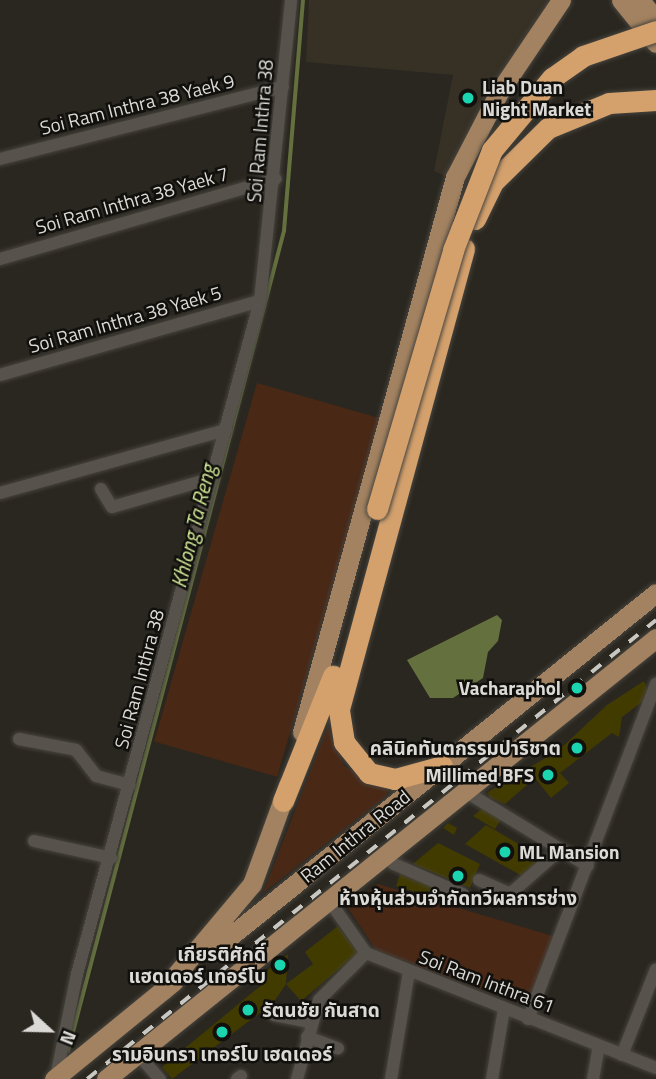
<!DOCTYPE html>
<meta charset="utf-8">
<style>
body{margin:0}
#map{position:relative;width:656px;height:1079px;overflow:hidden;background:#2a2720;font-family:"Titillium Web","Noto Sans Thai",sans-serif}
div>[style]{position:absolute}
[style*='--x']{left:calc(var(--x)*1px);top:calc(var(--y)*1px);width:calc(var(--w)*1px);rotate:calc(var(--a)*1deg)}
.built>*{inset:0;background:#363025}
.green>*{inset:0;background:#492816;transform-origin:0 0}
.water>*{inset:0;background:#64713e}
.stream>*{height:3.5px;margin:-1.75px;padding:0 1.75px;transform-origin:1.75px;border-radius:1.75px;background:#64713e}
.building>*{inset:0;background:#423b00}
.roads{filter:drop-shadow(0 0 2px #47443e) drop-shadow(0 0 2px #47443e)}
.minor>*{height:12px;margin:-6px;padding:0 6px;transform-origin:6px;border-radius:6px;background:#57534c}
.primary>*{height:19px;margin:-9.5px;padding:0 9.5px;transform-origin:9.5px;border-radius:9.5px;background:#a28260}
.motorway>*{height:21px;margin:-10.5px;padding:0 10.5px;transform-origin:10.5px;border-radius:10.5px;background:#d4a16d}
.rail>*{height:3.5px;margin-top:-1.75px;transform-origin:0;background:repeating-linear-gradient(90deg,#c9c7c2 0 12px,transparent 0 24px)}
.bridges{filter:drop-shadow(0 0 2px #47443e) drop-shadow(0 0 2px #47443e)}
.motorway-bridge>*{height:21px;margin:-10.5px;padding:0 10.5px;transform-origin:10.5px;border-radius:10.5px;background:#d4a16d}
.dots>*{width:19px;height:19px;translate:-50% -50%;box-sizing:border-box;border:4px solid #11100d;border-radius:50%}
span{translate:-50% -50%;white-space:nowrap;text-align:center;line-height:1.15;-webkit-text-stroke:5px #11100d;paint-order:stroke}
.poi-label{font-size:19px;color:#dcdad6;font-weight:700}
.left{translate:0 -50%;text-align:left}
.right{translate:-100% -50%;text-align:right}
.street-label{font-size:19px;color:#dcdad6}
.water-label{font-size:21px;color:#cfe495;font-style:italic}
.north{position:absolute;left:14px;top:995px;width:70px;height:70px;-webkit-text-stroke:5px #11100d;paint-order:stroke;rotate:112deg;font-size:19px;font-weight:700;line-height:28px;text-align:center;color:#dcdad6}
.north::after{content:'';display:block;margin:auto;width:24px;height:32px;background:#dcdad6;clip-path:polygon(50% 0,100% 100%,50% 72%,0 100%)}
</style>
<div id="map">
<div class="built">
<i style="clip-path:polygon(309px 0,552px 0,445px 176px,434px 171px,453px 75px,306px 62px)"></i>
</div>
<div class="green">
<i style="left:257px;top:383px;width:128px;height:373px;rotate:16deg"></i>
<i style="clip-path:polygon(328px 726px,344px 766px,389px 790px,386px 796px,263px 893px)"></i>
<i style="clip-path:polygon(378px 884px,556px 937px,529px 1007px,376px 950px,348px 908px)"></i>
</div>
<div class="water">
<i style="clip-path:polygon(497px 615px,502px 620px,498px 641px,488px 652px,483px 678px,453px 698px,430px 698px,407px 660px)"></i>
</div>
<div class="stream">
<i style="--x:68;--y:1051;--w:848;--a:-75.24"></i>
<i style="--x:284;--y:231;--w:232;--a:-85.3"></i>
</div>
<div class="building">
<i style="clip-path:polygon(644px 681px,650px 696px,622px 717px,619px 737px,612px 733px,560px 773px,569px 783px,551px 798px,535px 778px,505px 804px,489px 797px,488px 792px,559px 750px,607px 705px)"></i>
<i style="clip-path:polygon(484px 807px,502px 818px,495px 829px,473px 816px)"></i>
<i style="clip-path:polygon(448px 823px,457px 828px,454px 835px,443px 828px)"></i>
<i style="clip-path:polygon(486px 825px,545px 859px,524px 877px,465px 844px)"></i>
<i style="clip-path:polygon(438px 843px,480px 864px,470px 888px,413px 864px)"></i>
<i style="clip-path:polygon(400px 874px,455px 896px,460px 906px,396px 886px)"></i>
<i style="clip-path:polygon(338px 926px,358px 953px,301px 1001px,286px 984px,313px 964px,305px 952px)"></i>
<i style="clip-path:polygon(288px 954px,286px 984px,273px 1003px,172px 1079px,162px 1067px,264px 983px,259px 977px)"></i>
</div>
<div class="roads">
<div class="minor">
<i style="--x:0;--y:159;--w:292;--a:-14.3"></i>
<i style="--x:0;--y:259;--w:287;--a:-16.2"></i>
<i style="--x:0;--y:375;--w:270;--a:-15.9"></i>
<i style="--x:101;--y:489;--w:21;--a:59"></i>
<i style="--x:112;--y:507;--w:105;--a:-16"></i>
<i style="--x:0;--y:493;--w:235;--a:-15.6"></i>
<i style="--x:19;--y:739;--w:58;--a:10.9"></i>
<i style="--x:76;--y:750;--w:33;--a:52"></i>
<i style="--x:96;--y:776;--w:35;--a:15"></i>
<i style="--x:463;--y:790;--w:146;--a:31.3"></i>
<i style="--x:34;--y:841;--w:79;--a:12.4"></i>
<i style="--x:385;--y:854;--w:13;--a:48"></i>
<i style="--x:394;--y:864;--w:75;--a:23.5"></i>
<i style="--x:479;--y:880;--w:34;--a:24"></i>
<i style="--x:510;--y:894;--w:68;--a:-41.4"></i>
<i style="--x:328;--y:899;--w:66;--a:54.9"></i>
<i style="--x:366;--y:953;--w:312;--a:21.6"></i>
<i style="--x:274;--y:1015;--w:37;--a:11"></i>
<i style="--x:528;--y:1019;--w:359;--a:-69.1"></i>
<i style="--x:307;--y:1037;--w:33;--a:20"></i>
<i style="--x:137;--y:1053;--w:35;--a:49"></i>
<i style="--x:622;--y:1055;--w:92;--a:-68.4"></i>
<i style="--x:56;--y:1077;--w:105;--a:-78.5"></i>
<i style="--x:77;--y:974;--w:697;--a:-74.79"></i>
<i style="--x:260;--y:301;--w:303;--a:-84.1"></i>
<i style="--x:237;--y:1079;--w:5;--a:-37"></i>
<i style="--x:297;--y:1079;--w:82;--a:-74.4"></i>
<i style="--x:319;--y:1000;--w:66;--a:-45"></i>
<i style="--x:391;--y:1079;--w:109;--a:-80.5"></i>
<i style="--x:492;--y:1079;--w:71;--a:-80.3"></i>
<i style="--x:593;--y:1079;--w:34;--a:-80"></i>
</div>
<div class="primary">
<i style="--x:621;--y:0;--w:55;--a:50.9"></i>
<i style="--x:640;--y:0;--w:26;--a:51"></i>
<i style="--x:302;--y:732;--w:576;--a:-74.59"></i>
<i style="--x:455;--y:177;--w:96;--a:-62.6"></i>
<i style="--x:499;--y:92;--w:111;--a:-56"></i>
<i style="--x:212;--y:951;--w:570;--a:-38.88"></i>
<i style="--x:163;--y:990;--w:138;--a:-50"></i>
<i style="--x:252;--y:884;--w:105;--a:-70"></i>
<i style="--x:54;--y:1079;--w:154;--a:-39.2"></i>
<i style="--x:106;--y:1079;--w:705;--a:-38.72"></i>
</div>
<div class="motorway">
<i style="--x:475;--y:219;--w:41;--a:-64.1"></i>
<i style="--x:493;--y:182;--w:77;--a:-44.5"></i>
<i style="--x:548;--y:128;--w:66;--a:-22.3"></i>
<i style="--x:609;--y:103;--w:47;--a:-3.7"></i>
<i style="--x:442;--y:766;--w:49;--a:164.5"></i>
<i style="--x:395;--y:779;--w:27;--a:-167"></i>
<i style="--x:369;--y:773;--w:40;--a:-129"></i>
<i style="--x:344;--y:742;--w:33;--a:-99"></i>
<i style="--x:339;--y:709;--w:477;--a:-74.8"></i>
<i style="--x:283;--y:801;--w:135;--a:-68.2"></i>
</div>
</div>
<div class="rail">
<i style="--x:87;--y:1079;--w:731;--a:-38.89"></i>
</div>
<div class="bridges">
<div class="motorway-bridge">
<i style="--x:377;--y:509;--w:270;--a:-73.6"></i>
<i style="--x:453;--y:250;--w:107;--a:-68.7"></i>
<i style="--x:492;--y:150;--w:94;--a:-50.2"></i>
<i style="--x:552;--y:78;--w:38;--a:-35"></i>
<i style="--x:583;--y:56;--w:77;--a:-18.9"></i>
</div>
</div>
<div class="dots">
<i style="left:468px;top:98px;background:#1bd5b1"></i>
<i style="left:577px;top:688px;background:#1bd5b1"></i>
<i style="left:577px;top:748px;background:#1bd5b1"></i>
<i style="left:548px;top:775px;background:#1bd5b1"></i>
<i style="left:505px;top:852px;background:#1bd5b1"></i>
<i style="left:458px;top:876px;background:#1bd5b1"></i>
<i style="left:280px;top:965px;background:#1bd5b1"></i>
<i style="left:248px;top:1010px;background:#1bd5b1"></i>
<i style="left:222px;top:1032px;background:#1bd5b1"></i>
</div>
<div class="poi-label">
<span class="left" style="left:482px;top:98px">Liab Duan<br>Night Market</span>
<span class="right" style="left:561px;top:688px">Vacharaphol</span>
<span class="right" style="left:561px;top:748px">คลินิคทันตกรรมปาริชาต</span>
<span class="right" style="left:534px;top:775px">Millimed ฺBFS</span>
<span class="left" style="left:519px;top:852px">ML Mansion</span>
<span style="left:458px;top:898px">ห้างหุ้นส่วนจำกัดทวีผลการช่าง</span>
<span class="right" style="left:266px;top:965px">เกียรติศักดิ์<br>แฮดเดอร์ เทอร์โบ</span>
<span class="left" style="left:262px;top:1010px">รัตนชัย กันสาด</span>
<span style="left:222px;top:1054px">รามอินทรา เทอร์โบ เฮดเดอร์</span>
</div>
<div class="street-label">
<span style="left:137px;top:104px;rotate:-14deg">Soi Ram Inthra 38 Yaek 9</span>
<span style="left:260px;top:131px;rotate:-85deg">Soi Ram Inthra 38</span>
<span style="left:132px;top:200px;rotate:-16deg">Soi Ram Inthra 38 Yaek 7</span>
<span style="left:125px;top:319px;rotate:-16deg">Soi Ram Inthra 38 Yaek 5</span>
<span style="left:139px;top:679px;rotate:-75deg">Soi Ram Inthra 38</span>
<span style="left:355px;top:836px;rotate:-39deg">Ram Inthra Road</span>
<span style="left:487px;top:981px;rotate:21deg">Soi Ram Inthra 61</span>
</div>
<div class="water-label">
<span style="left:193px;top:526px;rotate:-76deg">Khlong Ta Reng</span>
</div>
<div class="north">N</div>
</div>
